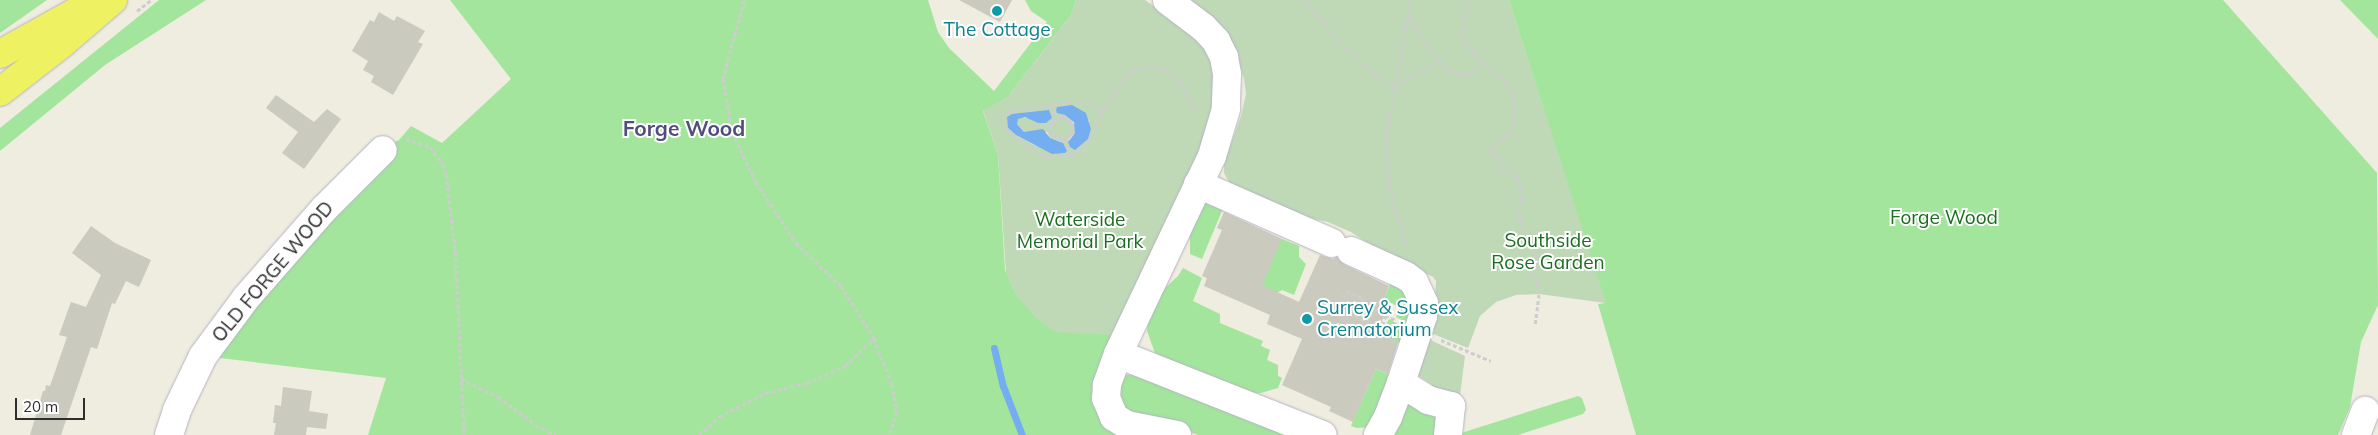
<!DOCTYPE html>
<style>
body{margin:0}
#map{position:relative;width:2378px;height:435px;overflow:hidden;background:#efece0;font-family:Mulish,sans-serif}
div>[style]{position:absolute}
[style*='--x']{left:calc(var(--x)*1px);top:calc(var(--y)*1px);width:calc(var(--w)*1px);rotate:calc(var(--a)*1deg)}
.green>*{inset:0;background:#a3e59d}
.cemetery>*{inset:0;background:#bfd9b7}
.water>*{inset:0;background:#74aef0}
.stream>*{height:7px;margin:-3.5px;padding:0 3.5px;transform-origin:3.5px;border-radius:3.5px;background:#74aef0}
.building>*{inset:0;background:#cbcabf}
.path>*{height:3px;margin-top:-1.5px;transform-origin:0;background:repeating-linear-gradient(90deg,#cdcdcd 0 4px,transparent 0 6.5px)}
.path>.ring{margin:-1.5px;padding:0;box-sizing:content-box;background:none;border:3px solid #cdcdcd;border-radius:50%}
.roads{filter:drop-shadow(0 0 1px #b5b4c1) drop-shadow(0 0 1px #b5b4c1)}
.minor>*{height:28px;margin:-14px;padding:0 14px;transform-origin:14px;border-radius:14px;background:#fff}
.major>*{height:28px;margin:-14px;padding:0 14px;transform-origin:14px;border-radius:14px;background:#eef262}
.dots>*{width:14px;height:14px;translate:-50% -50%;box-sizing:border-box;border:2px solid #fff;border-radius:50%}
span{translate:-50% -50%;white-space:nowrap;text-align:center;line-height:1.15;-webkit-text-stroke:4px #fff;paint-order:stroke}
.culture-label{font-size:19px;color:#0d838f}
.left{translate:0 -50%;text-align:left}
.park-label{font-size:19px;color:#1b6d20}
.street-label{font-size:19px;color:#2e2e2e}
.quarter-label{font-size:21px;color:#514d7f;font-weight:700}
.scale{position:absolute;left:15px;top:398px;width:70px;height:22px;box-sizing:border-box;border:2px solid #2e2e2e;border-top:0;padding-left:6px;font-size:15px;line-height:18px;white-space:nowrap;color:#2e2e2e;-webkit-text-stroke:4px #fff;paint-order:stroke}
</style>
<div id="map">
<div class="green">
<i style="clip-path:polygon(0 0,47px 0,0 33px)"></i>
<i style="clip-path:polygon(159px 0,206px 0,105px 65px,0 151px,0 128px)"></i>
<i style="clip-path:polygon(450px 0,928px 0,938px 32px,949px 48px,994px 91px,1047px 22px,1031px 11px,1025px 0,1076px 0,1071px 15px,1007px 98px,983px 111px,998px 155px,1005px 270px,1017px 296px,1115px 335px,1100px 375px,1123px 435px,368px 435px,386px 378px,203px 356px,390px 144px,399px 140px,411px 126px,442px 143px,511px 79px)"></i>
<i style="clip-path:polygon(1509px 0,2223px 0,2377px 173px,2378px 305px,2361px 342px,2350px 407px,2338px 435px,1636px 435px,1598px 304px,1605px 303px)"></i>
<i style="clip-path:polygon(2340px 0,2378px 0,2378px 39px)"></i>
<i style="clip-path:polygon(1206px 202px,1224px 206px,1202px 259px,1190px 254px,1190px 222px,1202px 204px)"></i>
<i style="clip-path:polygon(1282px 239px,1299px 246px,1299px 257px,1306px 264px,1294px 295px,1282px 290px,1275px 294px,1226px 272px)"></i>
<i style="clip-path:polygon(1183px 268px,1202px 278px,1193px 301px,1220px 314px,1220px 323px,1263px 341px,1261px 346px,1270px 350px,1267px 360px,1278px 365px,1278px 376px,1282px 378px,1278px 388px,1261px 393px,1252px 393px,1163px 362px,1155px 353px,1147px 331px,1152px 300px,1178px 276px)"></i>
<i style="clip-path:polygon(1392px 280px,1409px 289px,1412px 325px,1396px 317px,1400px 308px,1384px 299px)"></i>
<i style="clip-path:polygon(1389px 319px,1408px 330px,1403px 344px,1381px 335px)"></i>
<i style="clip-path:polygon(1376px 369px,1392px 376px,1371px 427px,1357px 428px,1351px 426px)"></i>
<i style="clip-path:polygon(1137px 374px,1207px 401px,1284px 435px,1198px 435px,1166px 423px,1128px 416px,1117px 396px,1120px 383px,1125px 375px)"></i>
<i style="clip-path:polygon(1578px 396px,1582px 398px,1586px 410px,1583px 414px,1518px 435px,1455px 435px)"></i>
<i style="clip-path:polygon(1405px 401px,1425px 406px,1436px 418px,1439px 435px,1389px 435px)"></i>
</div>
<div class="cemetery">
<i style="clip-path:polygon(evenodd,1076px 0,1145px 0,1201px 39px,1218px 73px,1215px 118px,1115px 335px,1055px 332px,1035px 317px,1017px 296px,1006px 273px,998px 155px,983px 110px,1007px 98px,1071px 15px,1076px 0,1012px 114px,1052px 118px,1033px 120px,1030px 118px,1021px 117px,1017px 119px,1017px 124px,1024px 132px,1047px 132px,1050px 138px,1061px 142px,1036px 146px,1016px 135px,1008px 128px,1012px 114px,1076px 0,1065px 115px,1090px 121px,1070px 147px,1069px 139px,1075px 133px,1076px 128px,1071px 118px,1065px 115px)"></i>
<i style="clip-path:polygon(1190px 0,1509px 0,1606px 303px,1539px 294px,1516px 295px,1496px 302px,1480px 316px,1468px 348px,1428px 332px,1435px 298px,1436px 281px,1433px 277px,1385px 254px,1351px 232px,1328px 222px,1301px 216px,1235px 188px,1229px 182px,1224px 173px,1224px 163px,1241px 116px,1246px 94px,1244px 79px,1234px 46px,1225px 32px,1212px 16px)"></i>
<i style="clip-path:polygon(1426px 338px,1465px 356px,1460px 395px,1438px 395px,1431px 384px,1418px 375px)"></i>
</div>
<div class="water">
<i style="clip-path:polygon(1072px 105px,1086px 113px,1091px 129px,1088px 139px,1075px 150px,1070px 147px,1068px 142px,1075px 133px,1074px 122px,1065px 115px,1057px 113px,1056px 110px,1057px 107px)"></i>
<i style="clip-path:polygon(1049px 110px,1052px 118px,1046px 123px,1038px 123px,1025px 117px,1018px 119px,1017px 124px,1024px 132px,1043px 129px,1050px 138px,1063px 143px,1067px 151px,1065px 153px,1052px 154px,1016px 135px,1008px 128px,1007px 117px,1012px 114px)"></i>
</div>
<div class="stream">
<i style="--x:994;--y:348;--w:39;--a:77"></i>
<i style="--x:1003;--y:386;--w:53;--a:68.8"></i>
</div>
<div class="building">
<i style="clip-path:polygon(959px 0,1012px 0,1000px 22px)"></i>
<i style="clip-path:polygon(379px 12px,394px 21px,397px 16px,425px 31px,418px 42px,423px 44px,393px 95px,371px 82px,374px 76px,363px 70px,368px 61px,352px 51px,370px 20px,374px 22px)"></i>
<i style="clip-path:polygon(276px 95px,314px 122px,327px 109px,341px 119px,304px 169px,282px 153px,298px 132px,266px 108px)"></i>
<i style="clip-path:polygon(1224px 212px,1282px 239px,1262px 285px,1299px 302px,1320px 255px,1333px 259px,1337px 257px,1345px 265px,1389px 286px,1384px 299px,1390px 302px,1377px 333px,1398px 342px,1388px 374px,1376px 369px,1353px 422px,1329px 411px,1331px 407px,1282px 385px,1302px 339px,1267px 324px,1270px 315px,1204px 286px,1207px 278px,1202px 276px,1222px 230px,1217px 228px)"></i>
<i style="clip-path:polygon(91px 226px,115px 243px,151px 260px,139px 287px,126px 281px,115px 304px,112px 303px,97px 349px,91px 347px,61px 435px,30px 435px,43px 391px,45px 391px,46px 385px,50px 386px,67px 337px,59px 335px,71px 302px,86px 307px,101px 275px,72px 253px)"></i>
<i style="clip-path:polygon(283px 387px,312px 391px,309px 411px,328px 414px,326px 429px,307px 427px,306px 435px,274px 435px,276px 423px,273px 423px,275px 405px,281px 406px)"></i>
</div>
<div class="path">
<i style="--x:744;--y:0;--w:82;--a:104.9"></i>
<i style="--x:723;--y:79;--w:54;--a:80.4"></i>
<i style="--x:732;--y:132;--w:55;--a:64.4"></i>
<i style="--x:756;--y:182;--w:73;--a:56.7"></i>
<i style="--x:796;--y:243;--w:62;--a:43.7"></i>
<i style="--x:841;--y:286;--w:62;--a:57.6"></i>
<i style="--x:874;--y:338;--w:49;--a:68.6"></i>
<i style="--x:892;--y:384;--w:27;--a:80"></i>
<i style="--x:897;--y:411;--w:25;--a:108"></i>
<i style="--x:1305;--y:0;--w:53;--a:50.3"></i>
<i style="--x:1339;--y:41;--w:50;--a:43.4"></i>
<i style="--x:1375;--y:75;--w:23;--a:31"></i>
<i style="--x:1395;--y:87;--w:52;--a:-31"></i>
<i style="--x:1468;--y:2;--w:19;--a:106"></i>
<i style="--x:1463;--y:20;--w:14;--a:94"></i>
<i style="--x:1462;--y:34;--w:9;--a:63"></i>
<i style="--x:1466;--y:42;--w:15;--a:53"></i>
<i style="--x:1475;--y:54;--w:40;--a:42"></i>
<i style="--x:1505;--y:81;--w:16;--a:60"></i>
<i style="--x:1513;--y:95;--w:16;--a:83"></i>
<i style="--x:1515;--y:111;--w:21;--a:101"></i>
<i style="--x:1511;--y:132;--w:26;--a:141"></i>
<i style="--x:1491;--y:148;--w:8;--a:83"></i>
<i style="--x:1492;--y:156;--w:5;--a:-11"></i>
<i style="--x:1497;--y:155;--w:16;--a:76"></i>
<i style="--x:1501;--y:171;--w:8;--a:-23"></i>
<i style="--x:1508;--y:168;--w:7;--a:74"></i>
<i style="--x:1510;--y:175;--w:7;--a:0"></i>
<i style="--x:1517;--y:175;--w:26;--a:77"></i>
<i style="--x:1523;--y:200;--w:7;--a:164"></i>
<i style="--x:1516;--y:202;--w:41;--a:76"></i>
<i style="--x:1526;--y:242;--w:6;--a:-18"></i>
<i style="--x:1532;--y:240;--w:27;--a:77"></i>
<i style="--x:1538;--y:266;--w:9;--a:159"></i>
<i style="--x:1530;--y:269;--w:7;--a:74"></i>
<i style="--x:1532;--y:276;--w:4;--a:14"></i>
<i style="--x:1536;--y:277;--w:17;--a:80"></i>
<i style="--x:1539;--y:294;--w:31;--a:97"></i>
<i style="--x:137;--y:11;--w:18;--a:-38"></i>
<i style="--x:1409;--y:16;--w:33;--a:59"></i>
<i style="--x:1426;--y:44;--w:35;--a:50"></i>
<i style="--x:1449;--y:71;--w:16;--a:18"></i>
<i style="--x:1464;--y:76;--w:10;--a:-24"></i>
<i style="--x:1473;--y:72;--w:14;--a:-51"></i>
<i style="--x:1050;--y:105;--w:14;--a:65"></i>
<i style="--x:1103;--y:110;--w:20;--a:-156"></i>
<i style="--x:1085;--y:102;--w:18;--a:180"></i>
<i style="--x:1067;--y:102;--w:59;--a:170.2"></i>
<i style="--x:1009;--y:112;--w:7;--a:146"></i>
<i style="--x:1003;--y:116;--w:7;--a:98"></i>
<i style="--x:1002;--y:123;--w:17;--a:50"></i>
<i style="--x:1013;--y:136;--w:39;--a:32"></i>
<i style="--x:1046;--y:157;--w:29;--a:-6"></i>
<i style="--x:1075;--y:154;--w:11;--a:-34"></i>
<i style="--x:1084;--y:148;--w:12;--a:-55"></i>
<i style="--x:1091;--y:138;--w:30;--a:-67"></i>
<i style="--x:1103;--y:110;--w:25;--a:-56"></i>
<i style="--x:1117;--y:89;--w:23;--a:-49"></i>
<i style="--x:1132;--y:72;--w:18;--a:-19"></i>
<i style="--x:1149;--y:66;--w:15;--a:11"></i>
<i style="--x:1164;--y:69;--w:17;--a:36"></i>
<i style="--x:1178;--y:79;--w:41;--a:62.2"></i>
<i class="ring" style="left:1050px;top:117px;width:19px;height:19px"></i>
<i style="--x:1030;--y:126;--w:20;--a:0"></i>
<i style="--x:406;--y:139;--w:25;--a:18"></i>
<i style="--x:430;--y:147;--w:21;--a:53"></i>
<i style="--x:443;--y:164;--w:10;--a:73"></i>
<i style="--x:446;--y:174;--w:85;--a:83.2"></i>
<i style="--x:456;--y:258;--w:177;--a:87.4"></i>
<i style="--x:1064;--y:139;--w:17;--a:66"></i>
<i style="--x:1408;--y:248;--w:51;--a:-108.4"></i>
<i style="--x:1392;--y:200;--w:31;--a:-97"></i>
<i style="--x:1388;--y:169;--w:35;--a:-92"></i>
<i style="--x:1387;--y:134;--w:136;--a:-79.8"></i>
<i style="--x:1386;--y:315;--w:13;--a:108"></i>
<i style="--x:1382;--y:327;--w:48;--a:-157.8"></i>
<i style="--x:1338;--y:309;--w:20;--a:-66"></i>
<i style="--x:1346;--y:291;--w:18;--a:22"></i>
<i style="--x:1363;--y:298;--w:5;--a:101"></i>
<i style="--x:1362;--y:303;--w:38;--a:27"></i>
<i style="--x:1441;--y:340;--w:54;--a:22.8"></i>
<i style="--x:461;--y:379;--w:41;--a:25.9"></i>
<i style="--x:498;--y:397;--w:47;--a:36.4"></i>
<i style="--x:536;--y:425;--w:22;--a:27"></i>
<i style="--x:699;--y:435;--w:27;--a:-42"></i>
<i style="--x:719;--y:417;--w:52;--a:-27.6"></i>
<i style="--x:765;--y:393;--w:43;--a:-13.4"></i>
<i style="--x:807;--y:383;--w:42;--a:-24.1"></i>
<i style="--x:845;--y:366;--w:40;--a:-44"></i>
</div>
<div class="roads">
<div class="minor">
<i style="--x:1167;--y:0;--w:46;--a:37.1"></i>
<i style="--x:1204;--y:28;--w:18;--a:47"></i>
<i style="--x:1216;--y:41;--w:18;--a:63"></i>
<i style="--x:1224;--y:57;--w:17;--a:80"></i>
<i style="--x:1227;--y:74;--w:35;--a:92"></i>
<i style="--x:1226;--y:109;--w:49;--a:106.6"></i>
<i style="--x:1212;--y:156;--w:219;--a:115.4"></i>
<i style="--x:1118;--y:354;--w:33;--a:110"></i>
<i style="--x:1107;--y:385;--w:13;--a:94"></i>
<i style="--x:1106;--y:398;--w:21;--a:67"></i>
<i style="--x:1114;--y:417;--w:15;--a:32"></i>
<i style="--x:1127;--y:425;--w:51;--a:11.3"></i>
<i style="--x:1198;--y:184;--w:146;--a:23.8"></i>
<i style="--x:1351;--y:251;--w:60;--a:24.4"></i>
<i style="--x:1406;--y:276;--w:10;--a:37"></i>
<i style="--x:1414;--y:282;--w:23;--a:65"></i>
<i style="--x:1424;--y:303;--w:13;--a:94"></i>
<i style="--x:1423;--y:316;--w:71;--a:108.2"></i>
<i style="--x:1401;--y:383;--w:36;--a:111"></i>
<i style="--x:1388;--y:417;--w:21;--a:119"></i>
<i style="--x:1118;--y:354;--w:220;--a:21.6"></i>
<i style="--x:1401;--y:383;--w:32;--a:32"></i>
<i style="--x:1428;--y:400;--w:24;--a:15"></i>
<i style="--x:1451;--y:406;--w:29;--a:96"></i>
<i style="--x:169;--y:435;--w:26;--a:-72"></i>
<i style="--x:177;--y:410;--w:60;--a:-64.3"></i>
<i style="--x:203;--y:356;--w:72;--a:-53.4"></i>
<i style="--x:246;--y:298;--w:118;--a:-48.8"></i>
<i style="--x:324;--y:209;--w:83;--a:-45"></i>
<i style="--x:2356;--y:435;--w:26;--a:-69"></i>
</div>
<div class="major">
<i style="--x:0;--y:54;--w:105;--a:-29"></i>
<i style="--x:0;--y:92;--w:80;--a:-37.9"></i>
<i style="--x:63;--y:43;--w:66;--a:-40.7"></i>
</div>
</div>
<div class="dots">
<i style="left:997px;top:11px;background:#0f9aa8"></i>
<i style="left:1307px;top:319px;background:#0f9aa8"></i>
</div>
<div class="culture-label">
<span style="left:997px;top:30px">The Cottage</span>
<span class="left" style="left:1317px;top:319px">Surrey &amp; Sussex<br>Crematorium</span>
</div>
<div class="park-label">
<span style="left:1944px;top:218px">Forge Wood</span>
<span style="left:1080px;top:231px">Waterside<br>Memorial Park</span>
<span style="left:1548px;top:252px">Southside<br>Rose Garden</span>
</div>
<div class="street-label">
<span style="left:273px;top:272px;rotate:-50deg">OLD FORGE WOOD</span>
</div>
<div class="quarter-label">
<span style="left:684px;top:128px">Forge Wood</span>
</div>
<div class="scale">20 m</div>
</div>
